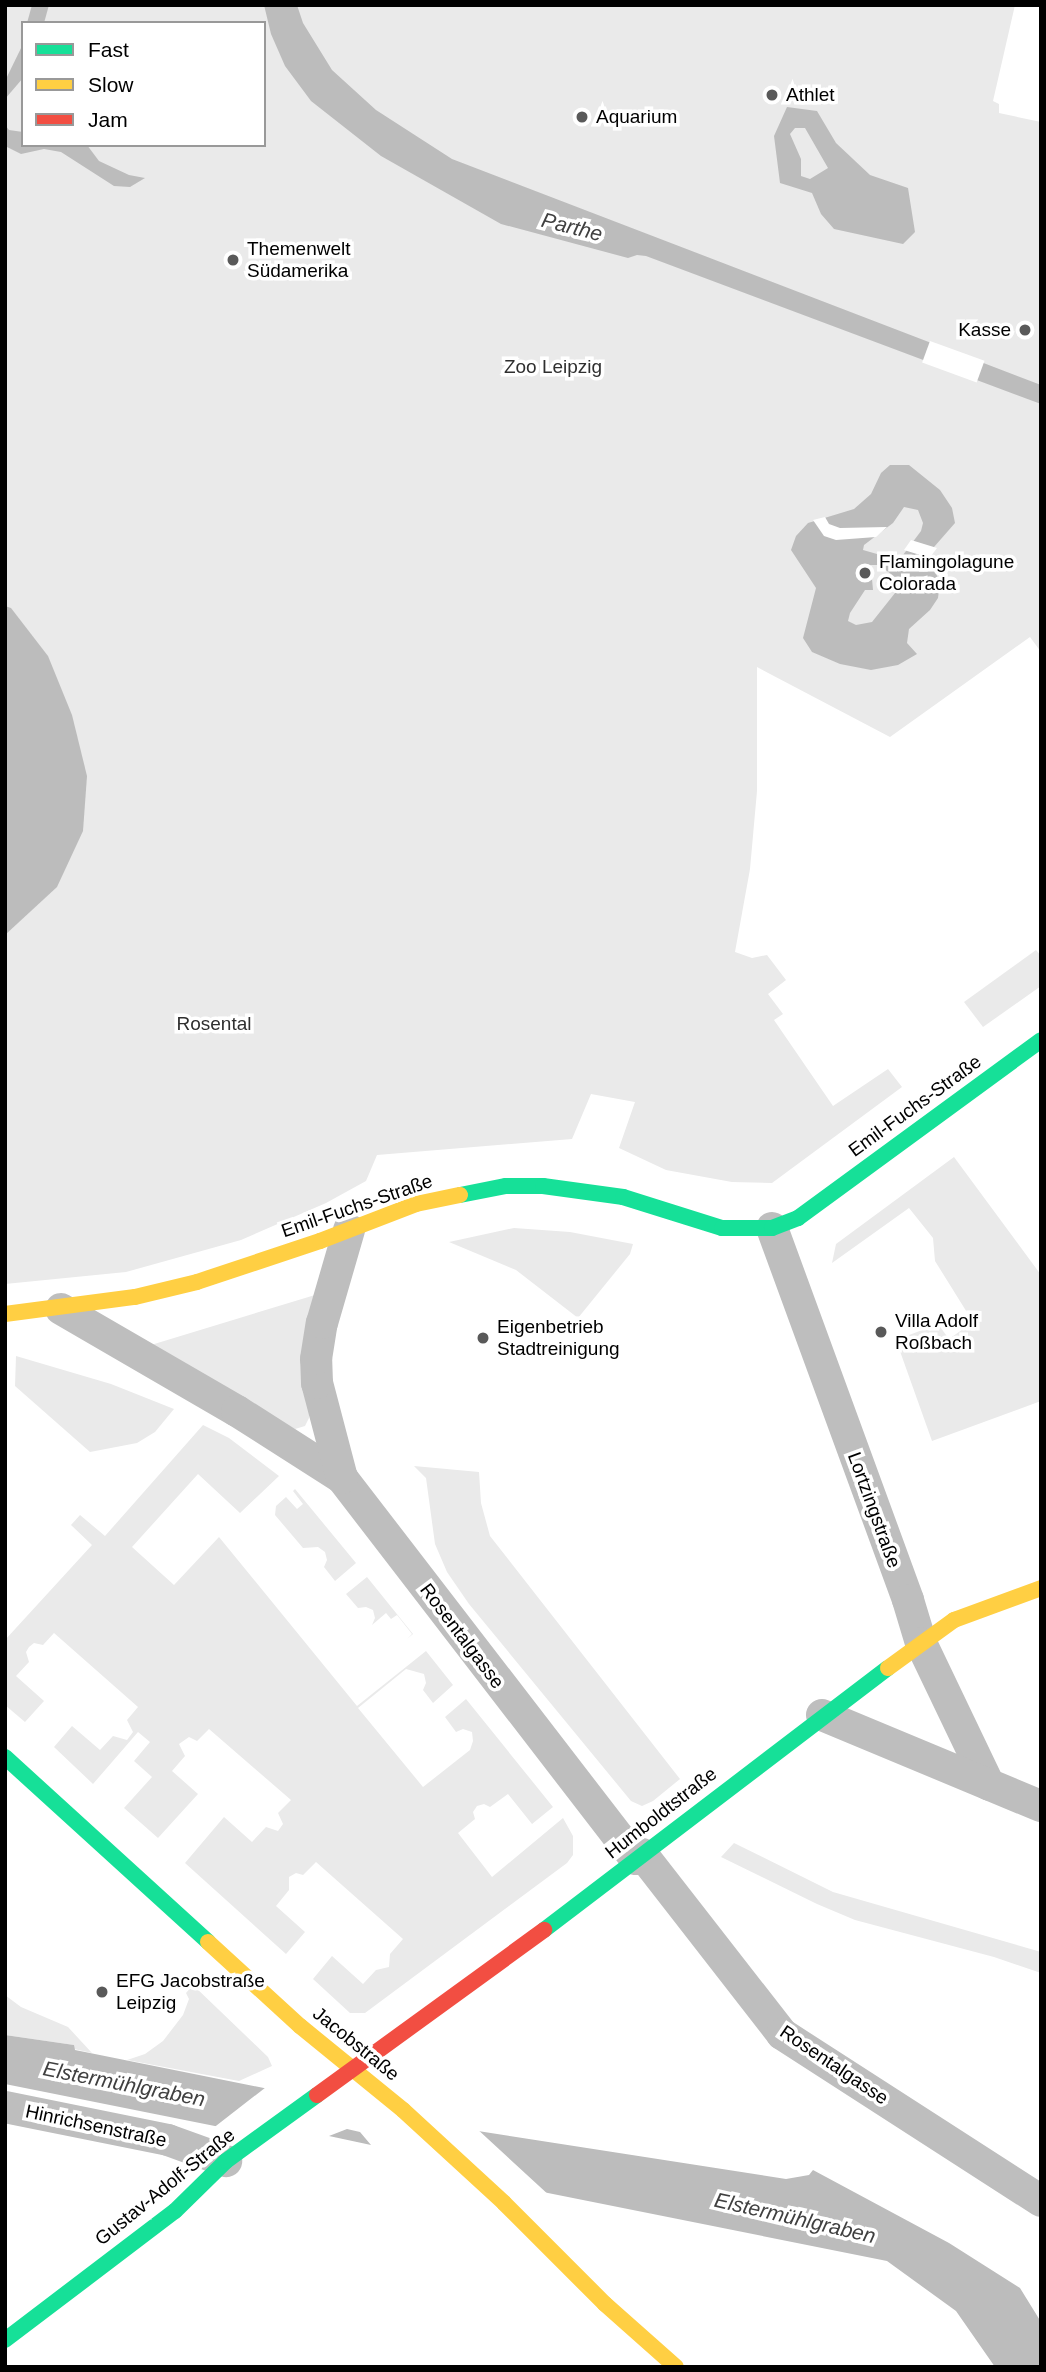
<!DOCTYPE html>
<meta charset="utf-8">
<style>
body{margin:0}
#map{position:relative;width:1046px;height:2372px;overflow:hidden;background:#fff;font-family:Helvetica,sans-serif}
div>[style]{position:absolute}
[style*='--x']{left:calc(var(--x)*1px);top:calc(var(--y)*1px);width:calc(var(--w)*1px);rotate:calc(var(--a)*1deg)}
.green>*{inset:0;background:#eaeaea}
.water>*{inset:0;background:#bcbcbc}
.pier>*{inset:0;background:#fff;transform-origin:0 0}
.street>*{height:32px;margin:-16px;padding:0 16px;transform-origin:16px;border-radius:16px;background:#bebebe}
.fast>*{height:16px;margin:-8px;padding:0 8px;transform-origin:8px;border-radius:8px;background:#16e098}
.slow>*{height:16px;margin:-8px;padding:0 8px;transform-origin:8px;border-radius:8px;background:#ffcf43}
.jam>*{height:16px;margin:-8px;padding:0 8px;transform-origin:8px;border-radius:8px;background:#f24e42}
.dots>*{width:19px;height:19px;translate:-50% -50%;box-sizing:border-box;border:4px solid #fff;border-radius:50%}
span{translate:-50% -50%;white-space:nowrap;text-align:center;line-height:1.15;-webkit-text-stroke:7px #fff;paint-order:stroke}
.poi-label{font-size:19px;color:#000}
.left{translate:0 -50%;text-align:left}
.right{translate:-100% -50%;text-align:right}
.park-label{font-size:19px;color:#2f2f2f}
.street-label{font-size:19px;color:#000}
.water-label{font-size:21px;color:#404040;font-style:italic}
.frame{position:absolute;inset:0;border:7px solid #000;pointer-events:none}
.legend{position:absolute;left:21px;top:21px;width:245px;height:126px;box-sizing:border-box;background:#fff;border:2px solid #999;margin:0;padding:9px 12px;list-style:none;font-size:21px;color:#000}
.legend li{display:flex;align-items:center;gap:14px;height:35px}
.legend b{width:35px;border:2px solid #999}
</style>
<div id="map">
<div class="green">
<i style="clip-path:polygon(evenodd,5px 5px,1015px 5px,993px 101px,999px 104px,999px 113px,1041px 122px,1041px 652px,1030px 637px,890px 737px,757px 667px,757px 791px,750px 869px,735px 952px,752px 958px,767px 955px,786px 980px,768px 994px,783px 1014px,774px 1020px,833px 1106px,888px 1069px,902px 1087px,772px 1183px,732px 1182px,666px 1170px,619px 1148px,635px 1102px,591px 1094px,572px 1139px,377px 1155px,366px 1181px,326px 1203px,241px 1240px,126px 1272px,5px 1284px,5px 5px,23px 23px,264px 23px,264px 145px,23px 145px,23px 23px)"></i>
<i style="clip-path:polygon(1036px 950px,1041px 956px,1041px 986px,983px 1027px,964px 1002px)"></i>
<i style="clip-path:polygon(954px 1157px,1041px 1275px,1041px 1401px,932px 1441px,896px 1340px,938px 1324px,949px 1339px,973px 1322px,935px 1261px,933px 1238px,909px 1208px,832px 1263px,836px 1244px)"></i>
<i style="clip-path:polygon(514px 1228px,570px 1232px,633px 1244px,630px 1254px,578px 1318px,516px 1270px,449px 1242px)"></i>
<i style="clip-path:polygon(315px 1295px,300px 1359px,309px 1406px,309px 1418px,305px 1426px,295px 1429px,281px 1422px,151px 1345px)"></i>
<i style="clip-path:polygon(16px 1356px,111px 1384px,174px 1409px,155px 1432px,137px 1443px,90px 1452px,15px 1386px)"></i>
<i style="clip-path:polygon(203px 1425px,229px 1438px,279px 1476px,240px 1513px,198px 1474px,132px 1547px,174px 1585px,219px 1537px,357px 1706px,426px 1651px,453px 1685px,433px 1703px,423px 1690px,426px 1683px,424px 1674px,406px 1669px,358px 1708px,423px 1787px,470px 1750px,473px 1741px,472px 1732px,463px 1729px,456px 1732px,445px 1717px,466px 1699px,553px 1807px,532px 1824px,508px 1794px,490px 1807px,484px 1804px,477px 1806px,473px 1812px,475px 1819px,458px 1833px,492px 1877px,563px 1818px,573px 1836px,573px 1855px,567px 1863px,365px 2013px,350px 2013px,313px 1979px,332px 1956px,363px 1984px,376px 1970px,389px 1967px,390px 1954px,403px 1939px,316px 1862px,303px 1875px,296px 1873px,289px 1877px,289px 1890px,276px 1906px,305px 1932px,286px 1954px,185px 1863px,224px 1817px,252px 1842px,266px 1827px,278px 1831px,283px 1824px,278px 1813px,291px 1800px,209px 1729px,197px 1741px,189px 1737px,179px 1744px,185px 1756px,172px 1771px,198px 1794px,158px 1838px,124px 1808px,152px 1777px,134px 1761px,150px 1742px,138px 1732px,93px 1784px,54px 1747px,72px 1726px,100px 1750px,113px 1736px,127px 1740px,133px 1732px,127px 1720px,138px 1707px,54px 1633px,43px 1645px,34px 1643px,29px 1647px,26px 1652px,29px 1662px,16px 1676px,44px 1701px,25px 1722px,5px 1705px,5px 1640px,92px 1545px,71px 1525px,80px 1515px,105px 1536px)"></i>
<i style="clip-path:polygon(414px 1466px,479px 1472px,481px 1503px,490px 1536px,680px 1779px,653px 1801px,642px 1806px,631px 1801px,469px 1604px,447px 1572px,435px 1544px,426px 1478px)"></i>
<i style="clip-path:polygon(295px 1489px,356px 1563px,335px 1581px,324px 1567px,327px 1560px,325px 1552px,318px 1547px,303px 1548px,275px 1515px,276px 1506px,286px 1497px,297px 1509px,303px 1504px,293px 1491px)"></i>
<i style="clip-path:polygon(367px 1577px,413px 1634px,407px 1639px,412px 1634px,397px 1615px,391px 1619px,386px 1613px,372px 1625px,375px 1618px,373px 1610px,366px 1607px,358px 1608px,346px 1594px)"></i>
<i style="clip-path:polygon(734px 1843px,833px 1892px,1041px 1952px,1041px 1973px,994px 1957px,855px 1920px,817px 1904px,721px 1857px)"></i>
<i style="clip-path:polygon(193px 1985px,268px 2057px,272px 2066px,239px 2081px,127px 2060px,145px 2054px,163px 2041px,183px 2015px,189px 1999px,186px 1993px)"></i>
<i style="clip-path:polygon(5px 1995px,21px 2007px,68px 2027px,92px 2053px,74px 2049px,74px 2045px,5px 2035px)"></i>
</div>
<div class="water">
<i style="clip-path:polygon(32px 5px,49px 5px,44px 23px,27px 23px)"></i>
<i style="clip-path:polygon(264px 5px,297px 5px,303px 23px,332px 70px,376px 110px,452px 159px,1041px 385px,1041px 404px,646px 256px,637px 255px,628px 258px,501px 224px,381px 156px,311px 101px,285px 66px,271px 34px)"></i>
<i style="clip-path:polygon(23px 44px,23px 78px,5px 99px,5px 81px)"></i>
<i style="clip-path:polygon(evenodd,787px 107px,817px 111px,836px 143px,870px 175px,908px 188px,915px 232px,903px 244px,834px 229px,821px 214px,812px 193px,780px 183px,774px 136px,787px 107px,795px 128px,805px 128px,828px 168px,810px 179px,801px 176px,801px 159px,790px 134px,795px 128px)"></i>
<i style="clip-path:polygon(5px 125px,9px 130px,23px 132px,23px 145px,87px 145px,99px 161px,129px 175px,145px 178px,130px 187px,114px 186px,61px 152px,44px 149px,21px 154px,5px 146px)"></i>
<i style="clip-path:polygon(evenodd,890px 465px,909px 465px,940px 490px,952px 508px,955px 523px,927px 555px,940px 582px,938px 598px,930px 610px,909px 629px,907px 643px,917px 654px,898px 665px,871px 670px,840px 664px,812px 652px,803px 638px,816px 588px,791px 550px,796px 536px,808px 523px,854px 509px,871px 494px,881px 473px,890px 465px,904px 507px,918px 510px,923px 523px,921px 531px,903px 555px,891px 558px,863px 550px,864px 545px,893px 523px,904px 507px,890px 465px,871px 565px,879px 565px,895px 577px,899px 588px,872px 622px,856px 625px,848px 621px,850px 613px,865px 590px,873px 590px,872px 579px,863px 576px,863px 568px,871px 565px)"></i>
<i style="clip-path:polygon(5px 606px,11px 608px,48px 656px,72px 715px,87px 776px,83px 831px,57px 887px,5px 935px)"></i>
<i style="clip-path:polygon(5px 2035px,74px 2045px,75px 2050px,478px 2131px,786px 2179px,809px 2175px,813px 2170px,949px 2243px,1020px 2288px,1041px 2322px,1041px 2367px,995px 2367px,956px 2311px,887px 2261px,5px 2084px)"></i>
</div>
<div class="pier">
<i style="left:930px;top:341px;width:58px;height:23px;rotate:20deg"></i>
<i style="clip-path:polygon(825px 517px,829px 524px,840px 528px,887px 527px,876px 537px,836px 540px,824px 536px,813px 520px)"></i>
<i style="clip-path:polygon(911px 540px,937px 548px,931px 556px,933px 559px,904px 550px)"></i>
<i style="clip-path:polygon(evenodd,270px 2084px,475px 2127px,551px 2197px,212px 2129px,270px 2084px,347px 2129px,360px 2132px,371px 2145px,329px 2136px,347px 2129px)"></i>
</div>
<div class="street">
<i style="--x:772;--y:1228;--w:396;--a:69.9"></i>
<i style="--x:908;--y:1600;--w:45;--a:73.2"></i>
<i style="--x:921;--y:1643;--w:157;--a:64.4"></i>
<i style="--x:61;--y:1309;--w:203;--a:30.1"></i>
<i style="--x:237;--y:1411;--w:125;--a:32.5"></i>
<i style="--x:342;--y:1478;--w:481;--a:52.4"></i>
<i style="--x:342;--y:1478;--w:98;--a:-104.7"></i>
<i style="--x:317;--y:1383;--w:24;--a:-92"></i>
<i style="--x:316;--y:1359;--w:36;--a:-81"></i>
<i style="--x:322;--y:1323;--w:97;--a:-73.8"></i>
<i style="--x:822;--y:1715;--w:237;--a:22.6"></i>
<i style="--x:642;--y:1854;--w:228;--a:52.1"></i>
<i style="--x:782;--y:2034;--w:308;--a:32.8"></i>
<i style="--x:5;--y:2107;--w:166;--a:11.4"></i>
<i style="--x:168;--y:2140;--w:62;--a:19.9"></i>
</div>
<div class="fast">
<i style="--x:460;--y:1195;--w:47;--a:-11.1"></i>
<i style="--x:506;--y:1186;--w:37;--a:0"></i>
<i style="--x:543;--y:1186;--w:81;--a:7.8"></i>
<i style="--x:623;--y:1197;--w:104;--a:17.4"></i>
<i style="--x:722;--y:1228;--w:50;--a:0"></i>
<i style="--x:772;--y:1228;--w:28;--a:-21"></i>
<i style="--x:798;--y:1218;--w:301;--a:-36.2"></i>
<i style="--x:5;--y:1757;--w:275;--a:42.3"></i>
<i style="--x:544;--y:1930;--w:432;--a:-37.3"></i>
<i style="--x:5;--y:2340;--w:213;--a:-37.2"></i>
<i style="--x:175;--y:2211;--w:71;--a:-44.4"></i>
<i style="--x:226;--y:2161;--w:112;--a:-36"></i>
</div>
<div class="slow">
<i style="--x:5;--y:1314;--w:131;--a:-7.5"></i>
<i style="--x:135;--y:1297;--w:64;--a:-13.6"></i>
<i style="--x:197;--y:1282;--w:130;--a:-18.4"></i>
<i style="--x:320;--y:1241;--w:103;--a:-21.1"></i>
<i style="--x:416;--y:1204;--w:45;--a:-11.6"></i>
<i style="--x:888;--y:1668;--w:82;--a:-36"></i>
<i style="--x:954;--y:1620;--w:93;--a:-20.2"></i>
<i style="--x:208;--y:1942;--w:125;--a:42.4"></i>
<i style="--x:300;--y:2026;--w:133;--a:39.2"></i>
<i style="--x:403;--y:2110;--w:137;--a:42.6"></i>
<i style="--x:504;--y:2203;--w:143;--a:45"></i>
<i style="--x:605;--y:2304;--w:95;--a:41.6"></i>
</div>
<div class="jam">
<i style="--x:317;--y:2095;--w:281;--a:-36"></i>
</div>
<div class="dots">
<i style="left:772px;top:95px;background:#595959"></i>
<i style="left:582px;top:117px;background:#595959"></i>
<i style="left:233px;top:260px;background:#595959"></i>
<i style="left:1025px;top:330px;background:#595959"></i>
<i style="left:865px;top:573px;background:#595959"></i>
<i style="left:881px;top:1332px;background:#595959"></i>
<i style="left:483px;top:1338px;background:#595959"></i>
<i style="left:102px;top:1992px;background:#595959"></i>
</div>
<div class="poi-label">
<span class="left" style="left:786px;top:95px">Athlet</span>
<span class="left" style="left:596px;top:117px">Aquarium</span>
<span class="left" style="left:247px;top:260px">Themenwelt<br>Südamerika</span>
<span class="right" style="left:1011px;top:330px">Kasse</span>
<span class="left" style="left:879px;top:573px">Flamingolagune<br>Colorada</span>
<span class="left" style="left:895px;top:1332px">Villa Adolf<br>Roßbach</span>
<span class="left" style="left:497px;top:1338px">Eigenbetrieb<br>Stadtreinigung</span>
<span class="left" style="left:116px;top:1992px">EFG Jacobstraße<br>Leipzig</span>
</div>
<div class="park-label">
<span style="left:553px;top:367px">Zoo Leipzig</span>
<span style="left:214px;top:1024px">Rosental</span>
</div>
<div class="street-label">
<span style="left:915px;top:1106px;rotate:-36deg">Emil-Fuchs-Straße</span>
<span style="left:357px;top:1206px;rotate:-19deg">Emil-Fuchs-Straße</span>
<span style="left:874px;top:1510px;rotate:70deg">Lortzingstraße</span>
<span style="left:462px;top:1636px;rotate:53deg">Rosentalgasse</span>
<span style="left:661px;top:1813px;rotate:-38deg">Humboldtstraße</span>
<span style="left:356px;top:2044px;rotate:39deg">Jacobstraße</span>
<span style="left:834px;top:2065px;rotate:34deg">Rosentalgasse</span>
<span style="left:96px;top:2126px;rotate:12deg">Hinrichsenstraße</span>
<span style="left:165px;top:2187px;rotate:-39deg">Gustav-Adolf-Straße</span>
</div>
<div class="water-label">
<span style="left:572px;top:227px;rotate:14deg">Parthe</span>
<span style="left:124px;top:2084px;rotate:11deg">Elstermühlgraben</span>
<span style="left:795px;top:2218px;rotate:13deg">Elstermühlgraben</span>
</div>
<div class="frame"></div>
<ul class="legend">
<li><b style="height:9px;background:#16e098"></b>Fast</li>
<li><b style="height:9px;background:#ffcf43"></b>Slow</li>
<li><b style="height:9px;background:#f24e42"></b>Jam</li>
</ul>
</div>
